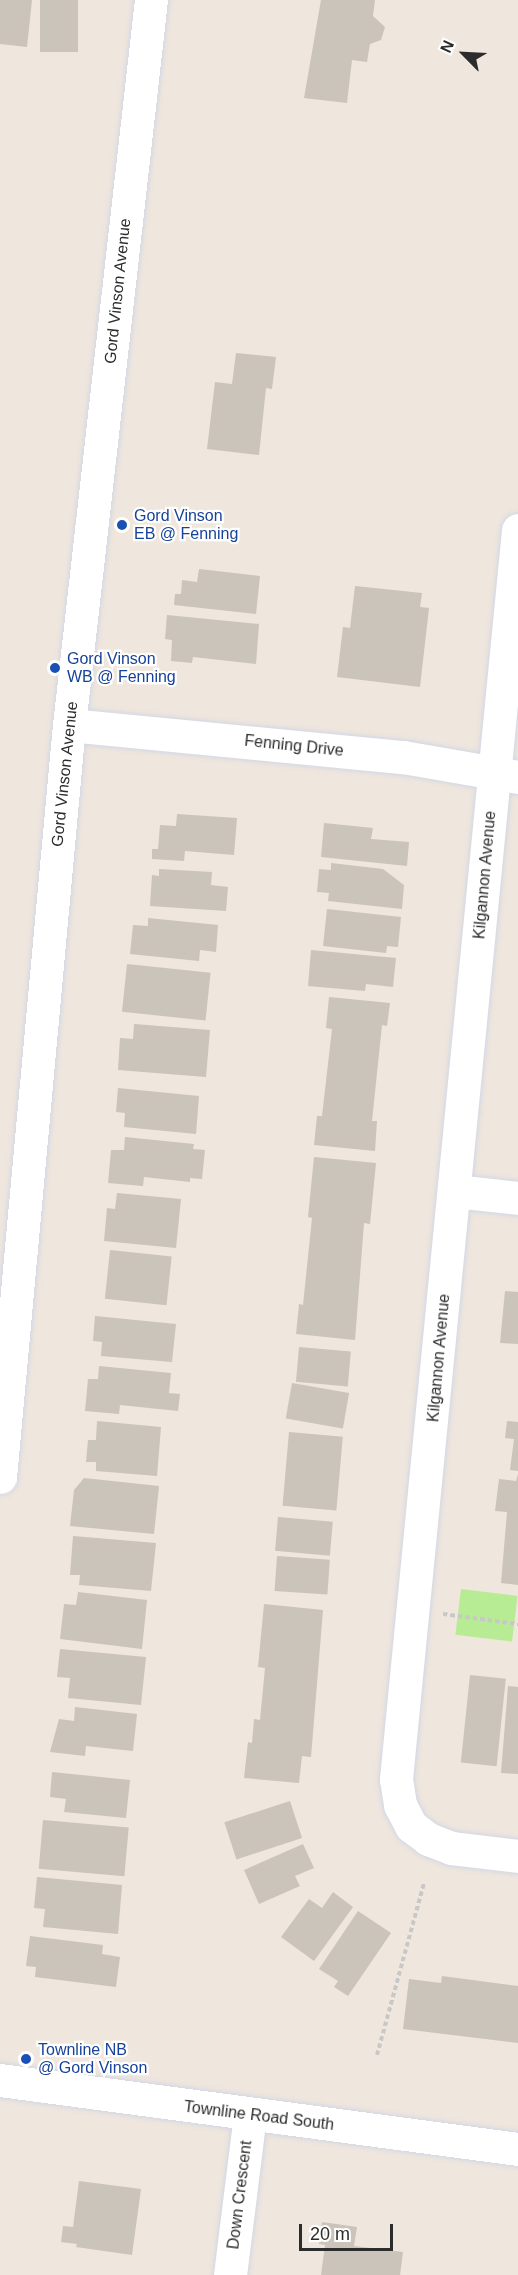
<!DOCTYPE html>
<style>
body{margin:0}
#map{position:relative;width:518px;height:2275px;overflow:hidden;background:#efe6dd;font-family:Arial,sans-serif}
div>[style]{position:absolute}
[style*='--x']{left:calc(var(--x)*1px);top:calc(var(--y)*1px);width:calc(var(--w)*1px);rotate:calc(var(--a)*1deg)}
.green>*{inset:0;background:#b7eb94;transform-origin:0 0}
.building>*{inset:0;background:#cac4bb;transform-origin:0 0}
.path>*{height:4px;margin-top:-2px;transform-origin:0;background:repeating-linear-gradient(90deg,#c8c8c8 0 4.5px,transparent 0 7.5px)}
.roads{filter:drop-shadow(0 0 2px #d2d7e6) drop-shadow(0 0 2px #d2d7e6)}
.minor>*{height:33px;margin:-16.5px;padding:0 16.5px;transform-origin:16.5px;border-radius:16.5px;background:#fff}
.dots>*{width:16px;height:16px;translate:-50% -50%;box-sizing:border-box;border:3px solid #fff;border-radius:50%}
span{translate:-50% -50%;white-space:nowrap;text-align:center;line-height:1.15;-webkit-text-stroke:4.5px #fff;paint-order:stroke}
.street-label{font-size:16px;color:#2c2c2c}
.transit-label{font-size:16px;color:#164399}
.left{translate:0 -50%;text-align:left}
.north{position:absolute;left:434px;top:24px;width:60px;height:60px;-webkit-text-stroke:4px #fff;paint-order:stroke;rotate:294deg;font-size:16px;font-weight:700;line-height:24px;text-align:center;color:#2c2c2c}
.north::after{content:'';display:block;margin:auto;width:21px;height:27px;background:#2c2c2c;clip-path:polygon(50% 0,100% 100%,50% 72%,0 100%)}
.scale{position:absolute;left:299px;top:2224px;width:94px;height:27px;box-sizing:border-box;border:3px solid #2c2c2c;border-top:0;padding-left:8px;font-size:18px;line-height:21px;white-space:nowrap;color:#2c2c2c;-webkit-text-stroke:4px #fff;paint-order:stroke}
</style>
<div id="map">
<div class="green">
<i style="left:461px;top:1589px;width:57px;height:46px;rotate:7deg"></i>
</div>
<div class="building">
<i style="clip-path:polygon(0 0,32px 0,27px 47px,0 44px)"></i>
<i style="left:40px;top:0;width:38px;height:52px"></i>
<i style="clip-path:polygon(321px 0,375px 0,373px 16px,385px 27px,381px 40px,370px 44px,367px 62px,352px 60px,347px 103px,304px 98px)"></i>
<i style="clip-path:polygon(236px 353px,276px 357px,272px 389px,266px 388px,259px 455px,207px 449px,215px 382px,232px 384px)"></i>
<i style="clip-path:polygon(199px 569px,260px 576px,256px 614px,174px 605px,175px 594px,181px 594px,182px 580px,197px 582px)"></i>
<i style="clip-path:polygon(355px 586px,422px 593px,420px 607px,429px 608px,420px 687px,337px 677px,343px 627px,350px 628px)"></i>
<i style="clip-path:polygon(167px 615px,259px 624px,256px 664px,193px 657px,192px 663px,171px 661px,172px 640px,165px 639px)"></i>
<i style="clip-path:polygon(177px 814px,237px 818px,234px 855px,185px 851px,184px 861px,152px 859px,152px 849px,158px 849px,160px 825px,176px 826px)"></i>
<i style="clip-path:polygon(324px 823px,373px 828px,371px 839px,409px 842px,407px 866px,321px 857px)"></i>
<i style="clip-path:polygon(331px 863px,383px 869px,404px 885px,402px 909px,328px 901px,329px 893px,317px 892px,319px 869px,331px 870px)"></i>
<i style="clip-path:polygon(159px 869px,212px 872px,211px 885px,228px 887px,226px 911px,150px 906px,152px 875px,159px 876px)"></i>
<i style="clip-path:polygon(327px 909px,401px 917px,398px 947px,387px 946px,386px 953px,323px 946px)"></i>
<i style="clip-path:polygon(148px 918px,218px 925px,216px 952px,200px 950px,199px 961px,130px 954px,133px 925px,148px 926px)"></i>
<i style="clip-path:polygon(311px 950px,396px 958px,393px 987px,366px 984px,365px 991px,308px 986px)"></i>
<i style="left:127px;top:964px;width:84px;height:48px;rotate:6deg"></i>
<i style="clip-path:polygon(329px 997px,390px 1003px,387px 1026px,382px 1025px,372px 1121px,377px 1121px,375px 1151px,314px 1145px,317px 1116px,322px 1116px,332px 1029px,326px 1028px)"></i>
<i style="clip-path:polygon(134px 1024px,210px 1030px,206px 1077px,118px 1070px,120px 1038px,133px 1039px)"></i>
<i style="clip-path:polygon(118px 1088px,199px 1096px,196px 1134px,124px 1127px,125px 1113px,116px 1112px)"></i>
<i style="clip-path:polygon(125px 1137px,194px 1144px,193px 1149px,205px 1150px,202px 1179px,190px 1178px,190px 1182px,144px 1177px,143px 1186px,108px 1183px,111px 1150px,124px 1150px)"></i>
<i style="clip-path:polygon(314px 1157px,376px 1163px,370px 1224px,364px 1223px,355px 1340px,296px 1334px,299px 1304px,303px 1305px,312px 1218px,308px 1217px)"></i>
<i style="clip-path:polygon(117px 1193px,181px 1199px,176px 1248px,104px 1241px,107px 1208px,115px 1209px)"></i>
<i style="left:110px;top:1250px;width:62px;height:49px;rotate:6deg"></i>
<i style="clip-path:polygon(505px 1291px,518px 1292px,518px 1344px,500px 1343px)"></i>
<i style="clip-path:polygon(95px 1316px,176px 1324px,172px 1362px,101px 1356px,102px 1342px,93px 1341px)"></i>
<i style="left:299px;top:1347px;width:52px;height:35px;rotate:5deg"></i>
<i style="clip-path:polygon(99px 1366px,171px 1373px,169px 1393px,180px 1394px,178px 1411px,120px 1405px,119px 1414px,85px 1411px,88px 1379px,98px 1379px)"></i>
<i style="left:292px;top:1383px;width:58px;height:36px;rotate:10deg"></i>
<i style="clip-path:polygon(97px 1421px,161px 1427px,157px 1476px,96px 1471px,96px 1462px,86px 1462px,88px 1440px,96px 1440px)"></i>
<i style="clip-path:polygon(507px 1421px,518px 1422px,518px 1471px,510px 1470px,514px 1439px,505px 1438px)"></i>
<i style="left:289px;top:1432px;width:54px;height:74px;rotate:5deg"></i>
<i style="clip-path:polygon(518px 1474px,518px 1585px,501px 1583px,507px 1512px,495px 1511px,499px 1479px,516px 1481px)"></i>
<i style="clip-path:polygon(84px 1478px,159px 1486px,154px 1534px,70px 1526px,74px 1490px)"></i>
<i style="left:278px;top:1517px;width:55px;height:34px;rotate:5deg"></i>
<i style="clip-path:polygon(73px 1536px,156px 1543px,151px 1591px,79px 1585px,80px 1575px,70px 1575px)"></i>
<i style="left:277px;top:1556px;width:53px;height:35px;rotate:4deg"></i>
<i style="clip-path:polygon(78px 1592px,147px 1600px,142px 1649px,60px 1639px,64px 1604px,76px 1605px)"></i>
<i style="clip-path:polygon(264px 1604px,323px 1610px,311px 1757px,302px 1756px,299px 1783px,244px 1778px,248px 1742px,252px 1743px,254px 1719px,260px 1720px,265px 1668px,258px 1667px)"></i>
<i style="clip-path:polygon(60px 1649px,146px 1657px,141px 1705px,68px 1698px,70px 1678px,57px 1677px)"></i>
<i style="left:470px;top:1675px;width:36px;height:88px;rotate:6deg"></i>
<i style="clip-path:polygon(508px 1686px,518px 1687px,518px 1774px,501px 1773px)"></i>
<i style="clip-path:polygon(75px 1707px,137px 1714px,133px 1751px,86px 1746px,85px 1756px,50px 1752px,59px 1719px,74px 1721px)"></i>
<i style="clip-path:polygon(52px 1772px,130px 1780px,126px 1818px,64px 1812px,66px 1799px,50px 1797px)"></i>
<i style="left:290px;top:1801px;width:39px;height:69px;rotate:72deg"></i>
<i style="left:43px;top:1820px;width:86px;height:49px;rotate:5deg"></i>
<i style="clip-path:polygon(303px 1844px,314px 1868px,295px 1876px,300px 1886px,259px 1904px,244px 1870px)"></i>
<i style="clip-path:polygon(37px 1877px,122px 1885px,118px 1934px,43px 1927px,45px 1909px,34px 1908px)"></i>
<i style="clip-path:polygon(333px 1892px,353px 1907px,314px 1961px,281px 1937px,309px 1899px,322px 1908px)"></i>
<i style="clip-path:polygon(358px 1911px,391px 1933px,348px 1996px,334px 1987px,338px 1981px,319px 1969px)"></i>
<i style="clip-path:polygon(30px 1936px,103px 1945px,102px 1954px,120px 1957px,116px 1987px,35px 1977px,36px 1967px,26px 1966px)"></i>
<i style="clip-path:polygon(442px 1976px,518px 1986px,518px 2043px,403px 2029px,409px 1979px,441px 1983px)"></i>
<i style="clip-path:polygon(79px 2181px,141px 2189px,132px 2255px,76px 2247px,77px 2244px,61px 2242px,63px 2226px,73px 2227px)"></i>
<i style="clip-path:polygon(322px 2222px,357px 2227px,354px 2246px,403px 2252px,400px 2275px,321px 2275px,325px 2245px,319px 2244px)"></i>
</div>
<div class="path">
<i style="--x:443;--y:1614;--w:76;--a:7.6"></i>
<i style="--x:377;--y:2055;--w:178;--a:-74.7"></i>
</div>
<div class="roads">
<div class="minor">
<i style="--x:518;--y:530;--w:1255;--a:95.58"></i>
<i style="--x:396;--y:1779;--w:26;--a:81"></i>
<i style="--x:400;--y:1805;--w:24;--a:62"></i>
<i style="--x:411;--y:1826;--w:21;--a:37"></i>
<i style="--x:428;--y:1839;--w:25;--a:21"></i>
<i style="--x:451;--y:1848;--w:67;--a:6.8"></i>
<i style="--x:69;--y:725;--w:336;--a:5.5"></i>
<i style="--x:403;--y:757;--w:117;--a:9.9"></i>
<i style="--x:455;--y:1191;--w:63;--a:6.3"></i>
<i style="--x:0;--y:1477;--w:755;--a:-84.76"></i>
<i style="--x:69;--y:725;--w:730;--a:-83.55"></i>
<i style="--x:0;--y:2080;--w:523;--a:7.59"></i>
<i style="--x:230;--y:2275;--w:161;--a:-82.9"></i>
</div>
</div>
<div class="dots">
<i style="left:122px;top:525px;background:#1a4fb4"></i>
<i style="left:55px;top:668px;background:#1a4fb4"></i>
<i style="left:26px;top:2059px;background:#1a4fb4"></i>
</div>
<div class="street-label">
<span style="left:118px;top:291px;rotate:-84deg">Gord Vinson Avenue</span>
<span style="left:294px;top:746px;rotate:6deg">Fenning Drive</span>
<span style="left:65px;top:774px;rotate:-84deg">Gord Vinson Avenue</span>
<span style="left:485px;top:875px;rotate:-85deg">Kilgannon Avenue</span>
<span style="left:439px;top:1358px;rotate:-85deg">Kilgannon Avenue</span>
<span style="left:259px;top:2116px;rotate:7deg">Townline Road South</span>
<span style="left:240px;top:2195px;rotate:-83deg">Down Crescent</span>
</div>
<div class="transit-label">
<span class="left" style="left:134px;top:525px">Gord Vinson<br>EB @ Fenning</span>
<span class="left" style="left:67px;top:668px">Gord Vinson<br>WB @ Fenning</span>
<span class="left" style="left:38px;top:2059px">Townline NB<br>@ Gord Vinson</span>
</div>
<div class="north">N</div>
<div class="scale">20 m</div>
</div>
